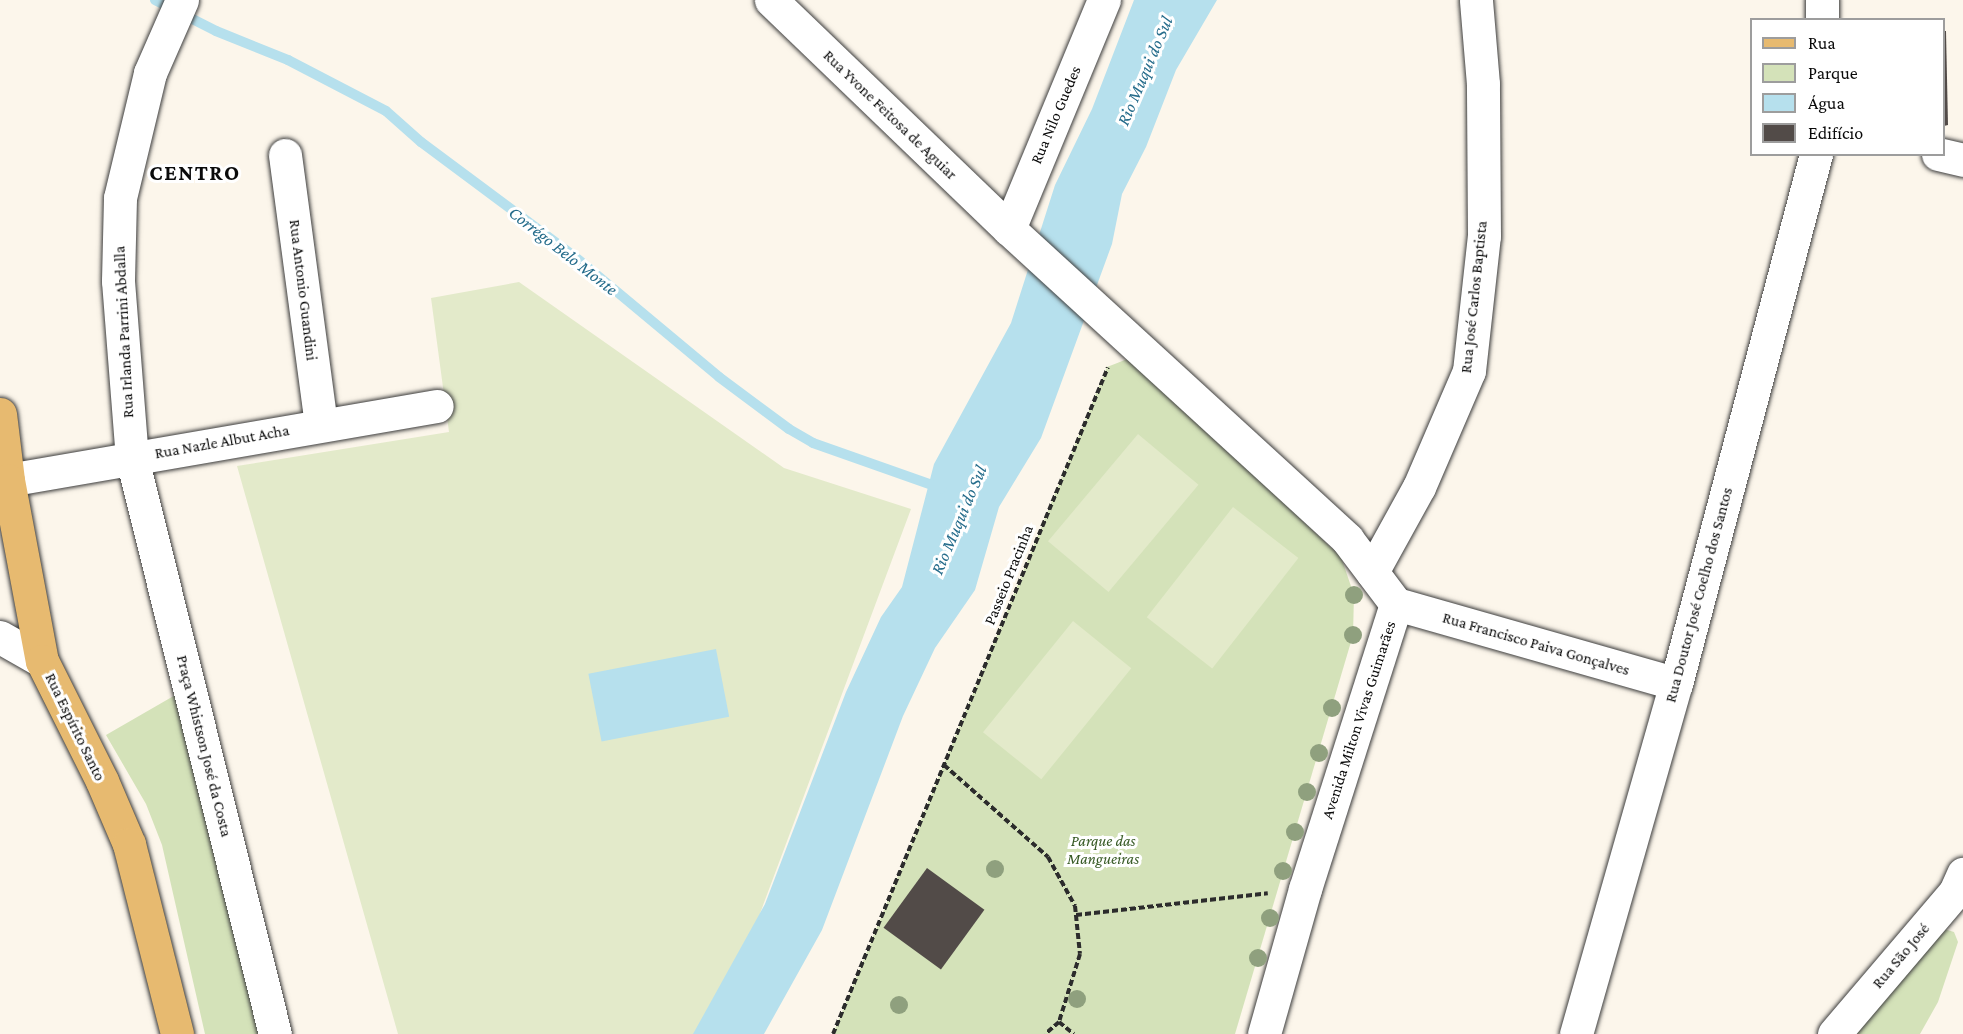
<!DOCTYPE html>
<meta charset="utf-8">
<style>
body{margin:0}
#map{position:relative;width:1963px;height:1034px;overflow:hidden;background:#fcf6eb;font-family:"Crimson Pro",serif}
div>[style]{position:absolute}
[style*='--x']{left:calc(var(--x)*1px);top:calc(var(--y)*1px);width:calc(var(--w)*1px);rotate:calc(var(--a)*1deg)}
.green>*{inset:0;background:#d4e2b9}
.pitch>*{inset:0;background:#e3eaca;transform-origin:0 0}
.water>*{inset:0;background:#b6e0ed;transform-origin:0 0}
.stream>*{height:10px;margin:-5px;padding:0 5px;transform-origin:5px;border-radius:5px;background:#b6e0ed}
.building>*{inset:0;background:#524b48;transform-origin:0 0}
.path>*{height:4px;margin-top:-2px;transform-origin:0;background:repeating-linear-gradient(90deg,#2c2c2c 0 6px,transparent 0 9px)}
.roads{filter:drop-shadow(0 0 2px #3d3d3d) drop-shadow(0 0 2px #3d3d3d)}
.minor>*{height:33px;margin:-16.5px;padding:0 16.5px;transform-origin:16.5px;border-radius:16.5px;background:#fff}
.major>*{height:33px;margin:-16.5px;padding:0 16.5px;transform-origin:16.5px;border-radius:16.5px;background:#e7ba70}
.trees>*{width:18px;height:18px;margin:-9px;border-radius:50%;background:#8fa07e}
span{translate:-50% -50%;white-space:nowrap;text-align:center;line-height:1.15;-webkit-text-stroke:6px #fff;paint-order:stroke}
.street-label{font-size:16px;color:#0a0a0a}
.park-label{font-size:16px;color:#365924;font-style:italic}
.water-label{font-size:18px;color:#256c8b;font-style:italic}
.district-label{font-size:22px;color:#0a0a0a;font-weight:700;letter-spacing:1.5px}
.legend{position:absolute;left:1750px;top:18px;width:195px;height:138px;box-sizing:border-box;background:#fff;border:2px solid #9d9d9d;margin:0;padding:8px 10px;list-style:none;font-size:18px;color:#0a0a0a}
.legend li{display:flex;align-items:center;gap:12px;height:30px}
.legend b{width:30px;border:2px solid #9d9d9d}
</style>
<div id="map">
<div class="green">
<i style="clip-path:polygon(1130px 358px,1341px 557px,1354px 595px,1353px 635px,1235px 1034px,833px 1034px,1107px 367px)"></i>
<i style="clip-path:polygon(184px 690px,264px 1034px,205px 1034px,162px 845px,146px 804px,106px 735px)"></i>
<i style="clip-path:polygon(1944px 929px,1954px 932px,1958px 942px,1938px 1002px,1920px 1034px,1848px 1034px)"></i>
</div>
<div class="pitch">
<i style="clip-path:polygon(519px 282px,784px 468px,911px 509px,715px 1034px,398px 1034px,237px 466px,449px 432px,431px 298px)"></i>
<i style="left:1138px;top:434px;width:79px;height:140px;rotate:40deg"></i>
<i style="left:1233px;top:507px;width:83px;height:140px;rotate:38deg"></i>
<i style="left:1073px;top:621px;width:75px;height:143px;rotate:39deg"></i>
</div>
<div class="water">
<i style="clip-path:polygon(1134px 0,1217px 0,1176px 70px,1146px 147px,1122px 194px,1112px 244px,1041px 438px,999px 507px,975px 590px,935px 648px,903px 716px,822px 930px,764px 1034px,693px 1034px,765px 904px,846px 692px,881px 617px,902px 587px,934px 464px,1011px 323px,1055px 185px,1092px 109px)"></i>
<i style="left:716px;top:649px;width:69px;height:130px;rotate:79deg"></i>
</div>
<div class="stream">
<i style="--x:155;--y:0;--w:68;--a:26.9"></i>
<i style="--x:216;--y:31;--w:78;--a:21.9"></i>
<i style="--x:288;--y:60;--w:110;--a:27.5"></i>
<i style="--x:386;--y:111;--w:47;--a:41.5"></i>
<i style="--x:421;--y:142;--w:191;--a:36.7"></i>
<i style="--x:574;--y:256;--w:189;--a:39.8"></i>
<i style="--x:719;--y:377;--w:87;--a:36.6"></i>
<i style="--x:789;--y:429;--w:28;--a:30"></i>
<i style="--x:813;--y:443;--w:136;--a:19.4"></i>
</div>
<div class="building">
<i style="clip-path:polygon(1944px 31px,1946px 31px,1948px 125px,1944px 126px)"></i>
<i style="left:927px;top:868px;width:71px;height:74px;rotate:36deg"></i>
</div>
<div class="path">
<i style="--x:944;--y:765;--w:139;--a:41.5"></i>
<i style="--x:1048;--y:857;--w:56;--a:61.1"></i>
<i style="--x:1075;--y:906;--w:48;--a:84.1"></i>
<i style="--x:1080;--y:954;--w:71;--a:107.2"></i>
<i style="--x:1059;--y:1022;--w:18;--a:139"></i>
<i style="--x:1076;--y:915;--w:193;--a:-6.5"></i>
<i style="--x:1059;--y:1022;--w:19;--a:39"></i>
<i style="--x:833;--y:1034;--w:721;--a:-67.59"></i>
</div>
<div class="roads">
<div class="minor">
<i style="--x:182;--y:0;--w:80;--a:113.7"></i>
<i style="--x:150;--y:73;--w:129;--a:103.5"></i>
<i style="--x:120;--y:198;--w:83;--a:91.4"></i>
<i style="--x:118;--y:281;--w:178;--a:85.5"></i>
<i style="--x:132;--y:458;--w:593;--a:76.06"></i>
<i style="--x:771;--y:0;--w:330;--a:43.9"></i>
<i style="--x:1009;--y:229;--w:459;--a:42.5"></i>
<i style="--x:1347;--y:539;--w:81;--a:53"></i>
<i style="--x:1822;--y:0;--w:20;--a:90"></i>
<i style="--x:1938;--y:154;--w:26;--a:13"></i>
<i style="--x:285;--y:155;--w:272;--a:82.4"></i>
<i style="--x:1009;--y:229;--w:248;--a:-67.5"></i>
<i style="--x:8;--y:480;--w:435;--a:-9.8"></i>
<i style="--x:1372;--y:572;--w:97;--a:-61.1"></i>
<i style="--x:1419;--y:487;--w:126;--a:-66.7"></i>
<i style="--x:1469;--y:371;--w:136;--a:-83.7"></i>
<i style="--x:1484;--y:236;--w:152;--a:-90.4"></i>
<i style="--x:1483;--y:84;--w:84;--a:-94.8"></i>
<i style="--x:1396;--y:604;--w:291;--a:15.9"></i>
<i style="--x:0;--y:637;--w:48;--a:29.7"></i>
<i style="--x:1264;--y:1034;--w:151;--a:-74.2"></i>
<i style="--x:1305;--y:889;--w:299;--a:-72.3"></i>
<i style="--x:1576;--y:1034;--w:364;--a:-74.1"></i>
<i style="--x:1676;--y:684;--w:548;--a:-75.2"></i>
<i style="--x:1834;--y:1034;--w:187;--a:-49.6"></i>
<i style="--x:1955;--y:892;--w:20;--a:-66"></i>
</div>
<div class="major">
<i style="--x:0;--y:414;--w:66;--a:83.1"></i>
<i style="--x:8;--y:480;--w:184;--a:79.4"></i>
<i style="--x:42;--y:661;--w:134;--a:63.4"></i>
<i style="--x:102;--y:781;--w:69;--a:66.8"></i>
<i style="--x:129;--y:844;--w:196;--a:75.8"></i>
</div>
</div>
<div class="trees">
<i style="left:1354px;top:595px"></i>
<i style="left:1353px;top:635px"></i>
<i style="left:1332px;top:708px"></i>
<i style="left:1319px;top:753px"></i>
<i style="left:1307px;top:792px"></i>
<i style="left:1295px;top:832px"></i>
<i style="left:995px;top:869px"></i>
<i style="left:1283px;top:871px"></i>
<i style="left:1270px;top:918px"></i>
<i style="left:1258px;top:958px"></i>
<i style="left:1077px;top:999px"></i>
<i style="left:899px;top:1005px"></i>
</div>
<div class="street-label">
<span style="left:890px;top:115px;rotate:44deg">Rua Yvone Feitosa de Aguiar</span>
<span style="left:1056px;top:115px;rotate:-67deg">Rua Nilo Guedes</span>
<span style="left:303px;top:290px;rotate:83deg">Rua Antonio Guandini</span>
<span style="left:1474px;top:297px;rotate:-84deg">Rua José Carlos Baptista</span>
<span style="left:124px;top:332px;rotate:-93deg">Rua Irlanda Parrini Abdalla</span>
<span style="left:222px;top:442px;rotate:-10deg">Rua Nazle Albut Acha</span>
<span style="left:1009px;top:575px;rotate:-68deg">Passeio Pracinha</span>
<span style="left:1699px;top:595px;rotate:-75deg">Rua Doutor José Coelho dos Santos</span>
<span style="left:1536px;top:644px;rotate:16deg">Rua Francisco Paiva Gonçalves</span>
<span style="left:1359px;top:720px;rotate:-72deg">Avenida Milton Vivas Guimarães</span>
<span style="left:75px;top:727px;rotate:64deg">Rua Espírito Santo</span>
<span style="left:204px;top:746px;rotate:76deg">Praça Whistson José da Costa</span>
<span style="left:1901px;top:956px;rotate:-50deg">Rua São José</span>
</div>
<div class="park-label">
<span style="left:1103px;top:850px">Parque das<br>Mangueiras</span>
</div>
<div class="water-label">
<span style="left:1145px;top:71px;rotate:-67deg">Rio Muqui do Sul</span>
<span style="left:563px;top:251px;rotate:38deg">Corrégo Belo Monte</span>
<span style="left:959px;top:520px;rotate:-67deg">Rio Muqui do Sul</span>
</div>
<div class="district-label">
<span style="left:195px;top:173px">CENTRO</span>
</div>
<ul class="legend">
<li><b style="height:8px;background:#e7ba70"></b>Rua</li>
<li><b style="height:16px;background:#d4e2b9"></b>Parque</li>
<li><b style="height:16px;background:#b6e0ed"></b>Água</li>
<li><b style="height:16px;background:#524b48"></b>Edifício</li>
</ul>
</div>
